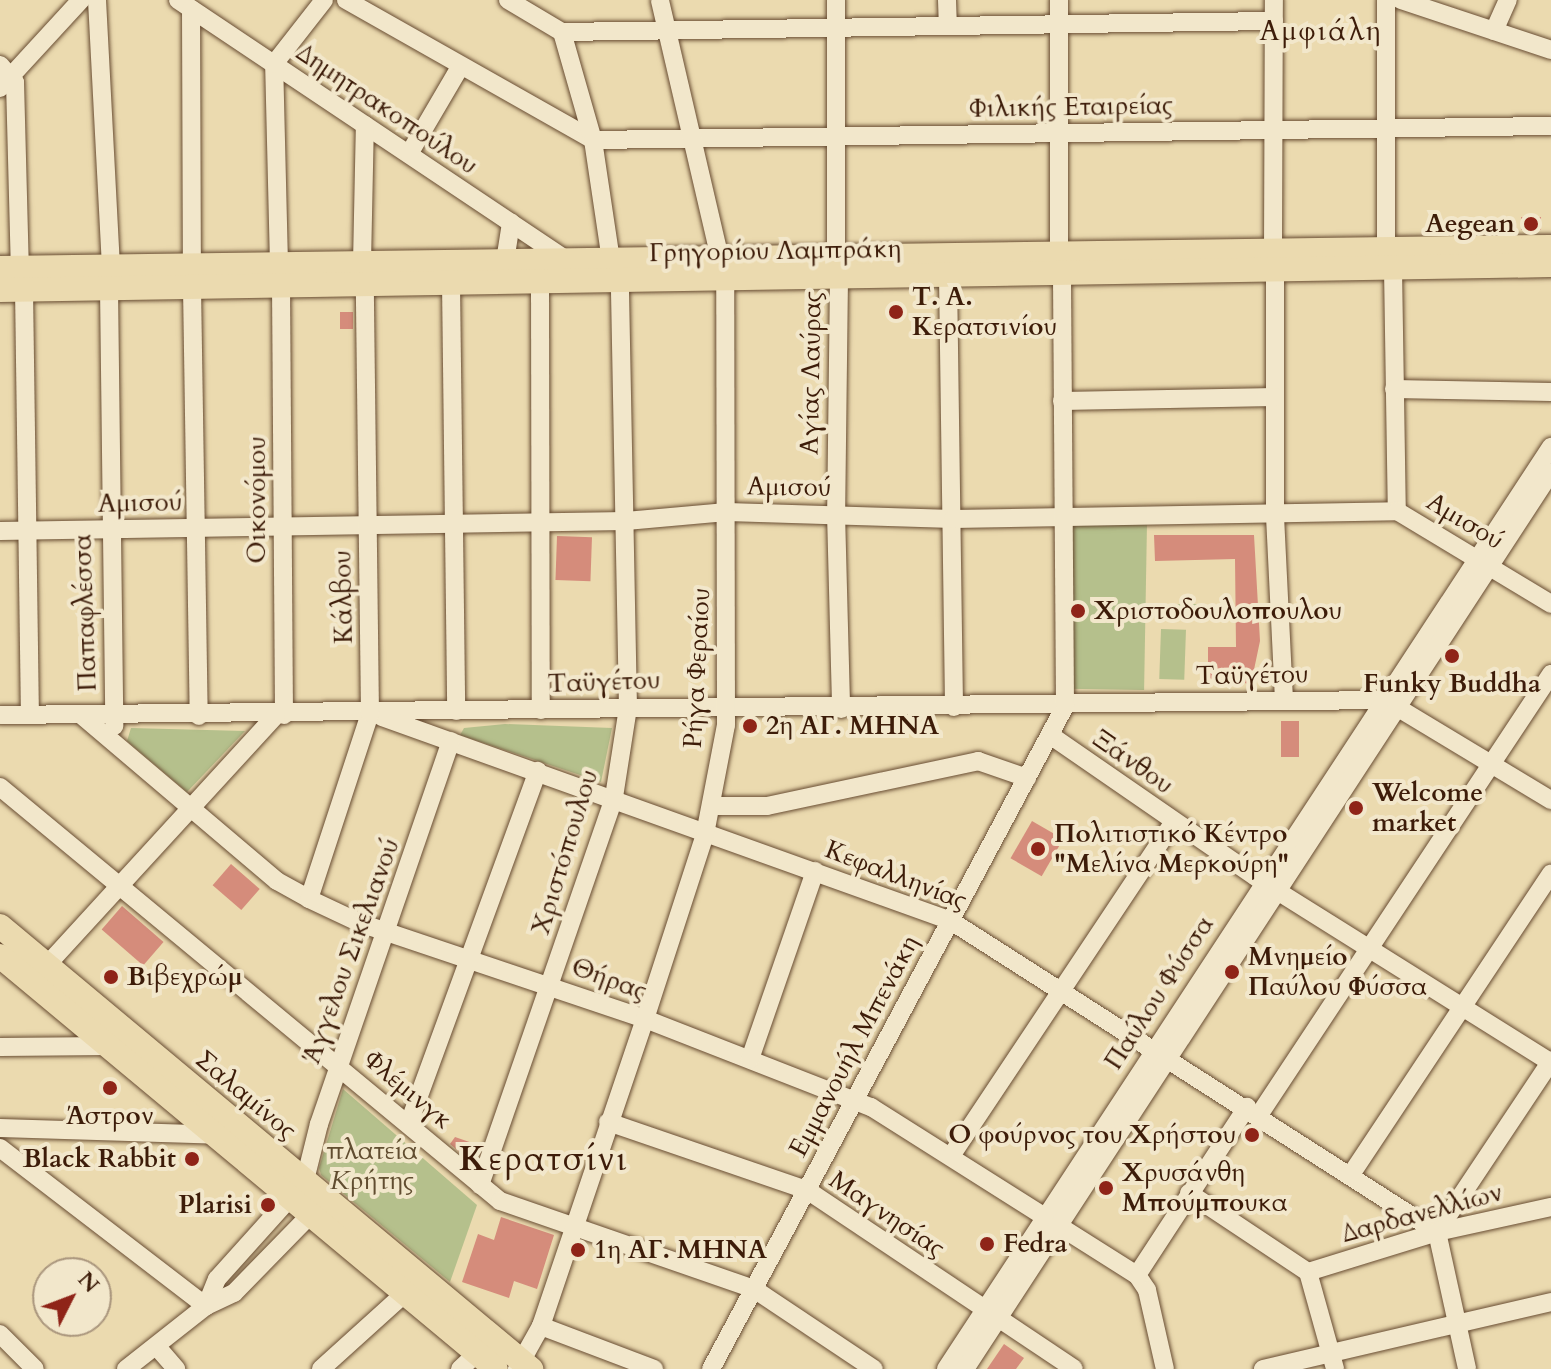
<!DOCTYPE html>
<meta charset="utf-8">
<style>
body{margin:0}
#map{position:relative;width:1551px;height:1369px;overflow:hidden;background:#ebdaaf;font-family:Cardo,serif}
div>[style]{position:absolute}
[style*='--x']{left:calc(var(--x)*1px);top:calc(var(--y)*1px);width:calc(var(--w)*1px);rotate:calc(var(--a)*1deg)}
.green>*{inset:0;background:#b5c08c;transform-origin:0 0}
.building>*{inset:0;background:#d58c7b;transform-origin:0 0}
.roads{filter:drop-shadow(0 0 2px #684c32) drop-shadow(0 0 2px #684c32)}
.minor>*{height:18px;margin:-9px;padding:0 9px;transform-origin:9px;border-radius:9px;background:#f2e7cb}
.major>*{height:24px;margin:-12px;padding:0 12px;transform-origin:12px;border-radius:12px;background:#ebdaaf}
.dots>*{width:22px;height:22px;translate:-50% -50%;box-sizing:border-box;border:4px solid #f2e7cb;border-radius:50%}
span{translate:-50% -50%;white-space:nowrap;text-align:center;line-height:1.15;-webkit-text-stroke:8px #f2e7cb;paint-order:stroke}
.street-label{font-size:26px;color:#3d1c09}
.poi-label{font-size:26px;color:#3d1c09;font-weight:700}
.right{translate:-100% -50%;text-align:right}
.left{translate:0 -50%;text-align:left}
.park-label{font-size:26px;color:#614d30;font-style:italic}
.neighbourhood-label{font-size:28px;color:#3d1c09;letter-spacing:2px}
.district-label{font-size:34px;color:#3d1c09;font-weight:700;letter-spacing:2px}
.north{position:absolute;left:32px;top:1257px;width:80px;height:80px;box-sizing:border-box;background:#f2e7cb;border:2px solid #aa967d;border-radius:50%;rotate:48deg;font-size:22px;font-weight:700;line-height:32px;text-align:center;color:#3d1c09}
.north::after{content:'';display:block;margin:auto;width:28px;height:36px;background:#8f2418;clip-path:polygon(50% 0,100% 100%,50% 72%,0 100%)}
</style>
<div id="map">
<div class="green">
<i style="left:1147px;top:523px;width:167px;height:77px;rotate:91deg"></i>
<i style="left:1172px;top:604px;width:33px;height:15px"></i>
<i style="left:1161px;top:629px;width:25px;height:50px;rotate:2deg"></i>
<i style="clip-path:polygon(505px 724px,612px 728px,601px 782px,460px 735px,464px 728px)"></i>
<i style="clip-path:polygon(131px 728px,245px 731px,187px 792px,127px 741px)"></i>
<i style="clip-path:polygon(343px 1089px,477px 1205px,450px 1282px,321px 1175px,319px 1168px)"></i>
</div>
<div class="building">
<i style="left:1521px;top:217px;width:20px;height:13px"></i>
<i style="left:340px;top:312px;width:13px;height:17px"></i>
<i style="clip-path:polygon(1154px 535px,1254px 535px,1260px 641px,1251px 684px,1208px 678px,1208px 647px,1236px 647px,1235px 559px,1155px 561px)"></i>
<i style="left:557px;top:536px;width:35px;height:44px;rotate:2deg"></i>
<i style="left:1281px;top:721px;width:18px;height:36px"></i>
<i style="left:1032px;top:821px;width:36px;height:43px;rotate:30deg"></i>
<i style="left:231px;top:864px;width:38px;height:28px;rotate:41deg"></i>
<i style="left:122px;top:906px;width:55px;height:31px;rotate:41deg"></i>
<i style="clip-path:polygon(455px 1137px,481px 1146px,474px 1164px,450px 1144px)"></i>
<i style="clip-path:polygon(501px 1217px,554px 1235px,537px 1289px,514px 1281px,509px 1298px,462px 1282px,478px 1234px,494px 1240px)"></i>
<i style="clip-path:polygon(1004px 1344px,1024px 1358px,1016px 1369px,987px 1369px)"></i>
</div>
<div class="roads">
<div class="minor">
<i style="--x:97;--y:0;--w:266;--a:87"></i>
<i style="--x:178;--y:0;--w:468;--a:33.8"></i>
<i style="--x:346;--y:0;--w:284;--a:29.5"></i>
<i style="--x:593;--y:140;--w:958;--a:-0.84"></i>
<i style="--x:508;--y:0;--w:63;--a:30.7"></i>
<i style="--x:947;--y:0;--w:25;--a:88"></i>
<i style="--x:1386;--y:0;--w:249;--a:90"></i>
<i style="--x:1401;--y:0;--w:158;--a:18.4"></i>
<i style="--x:191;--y:9;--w:256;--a:89.8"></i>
<i style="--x:1494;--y:31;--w:34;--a:-66"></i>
<i style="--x:562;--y:32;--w:712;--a:-0.89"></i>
<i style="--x:562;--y:32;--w:112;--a:74"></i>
<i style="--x:593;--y:140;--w:121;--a:81.5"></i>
<i style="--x:0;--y:65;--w:23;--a:49"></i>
<i style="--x:15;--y:82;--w:185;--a:88.5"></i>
<i style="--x:0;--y:88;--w:120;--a:-47.4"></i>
<i style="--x:409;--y:154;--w:101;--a:-59.6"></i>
<i style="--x:1273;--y:251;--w:251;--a:-89.8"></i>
<i style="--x:1059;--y:254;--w:254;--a:-90"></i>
<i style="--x:836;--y:257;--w:257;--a:-90"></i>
<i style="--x:505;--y:261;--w:39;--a:-81"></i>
<i style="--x:362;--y:263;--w:138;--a:-88.8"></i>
<i style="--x:279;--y:264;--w:200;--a:-91.4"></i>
<i style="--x:274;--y:64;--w:81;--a:-52"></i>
<i style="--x:1393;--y:268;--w:243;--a:89.1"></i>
<i style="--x:1275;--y:270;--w:246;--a:90"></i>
<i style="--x:1275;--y:516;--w:185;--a:87.2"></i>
<i style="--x:948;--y:276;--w:431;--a:89.2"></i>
<i style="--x:839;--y:278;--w:235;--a:90.7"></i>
<i style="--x:836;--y:513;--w:196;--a:88.5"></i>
<i style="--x:540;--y:282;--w:428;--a:89.9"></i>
<i style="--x:451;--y:283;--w:428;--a:89.3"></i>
<i style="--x:281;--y:285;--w:430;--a:89.6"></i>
<i style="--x:192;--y:287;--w:429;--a:89.1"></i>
<i style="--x:109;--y:288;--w:438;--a:89.3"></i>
<i style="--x:24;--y:289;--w:426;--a:89.2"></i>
<i style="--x:1394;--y:389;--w:157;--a:1.1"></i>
<i style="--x:1062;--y:401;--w:213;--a:-1.1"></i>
<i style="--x:0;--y:531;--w:626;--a:-0.92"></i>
<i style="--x:626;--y:521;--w:101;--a:-5.1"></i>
<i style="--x:727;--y:512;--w:226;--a:1.8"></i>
<i style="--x:953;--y:519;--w:444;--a:-1"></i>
<i style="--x:1397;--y:511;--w:180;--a:31.1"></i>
<i style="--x:80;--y:714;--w:258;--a:40.3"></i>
<i style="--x:277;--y:881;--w:37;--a:29"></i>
<i style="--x:309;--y:899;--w:56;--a:25.2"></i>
<i style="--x:360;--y:923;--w:301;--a:18.6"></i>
<i style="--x:645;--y:1019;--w:243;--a:21.3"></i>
<i style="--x:871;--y:1107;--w:315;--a:32.3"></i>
<i style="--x:1137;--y:1275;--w:18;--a:56"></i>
<i style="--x:1147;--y:1290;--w:81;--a:77.2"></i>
<i style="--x:0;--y:715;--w:1385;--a:-0.62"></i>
<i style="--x:1385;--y:700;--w:194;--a:31.1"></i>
<i style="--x:382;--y:717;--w:604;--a:19.72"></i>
<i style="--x:951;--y:921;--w:577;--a:32.62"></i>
<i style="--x:1050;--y:735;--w:259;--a:34.6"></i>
<i style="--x:1263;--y:882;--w:340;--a:32.1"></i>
<i style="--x:0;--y:787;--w:649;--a:39.62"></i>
<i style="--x:500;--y:1201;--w:269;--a:19.1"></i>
<i style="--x:754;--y:1289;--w:144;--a:33.7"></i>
<i style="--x:712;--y:806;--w:55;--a:0"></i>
<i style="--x:767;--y:806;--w:216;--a:-12"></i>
<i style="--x:978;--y:761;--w:52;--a:19.1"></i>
<i style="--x:309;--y:899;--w:196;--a:-71.8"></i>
<i style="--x:370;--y:713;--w:429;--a:-90.7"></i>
<i style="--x:47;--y:965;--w:339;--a:-47.5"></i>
<i style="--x:0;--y:1047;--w:109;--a:-0.5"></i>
<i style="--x:750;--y:1059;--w:199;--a:-70.9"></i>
<i style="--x:1259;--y:1115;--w:529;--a:-56.49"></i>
<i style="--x:608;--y:1122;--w:210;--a:18.9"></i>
<i style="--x:807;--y:1190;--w:321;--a:33.8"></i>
<i style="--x:409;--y:1123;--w:375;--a:-69.9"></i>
<i style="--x:0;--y:1128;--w:218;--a:1.8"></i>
<i style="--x:0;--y:1148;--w:260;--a:37.5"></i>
<i style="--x:951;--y:1156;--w:402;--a:-56.3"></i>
<i style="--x:1350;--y:1176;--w:363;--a:-56.4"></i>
<i style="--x:480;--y:1185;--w:410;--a:-70.9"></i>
<i style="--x:614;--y:797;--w:90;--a:-81.1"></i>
<i style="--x:628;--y:708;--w:427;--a:-91.1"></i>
<i style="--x:1189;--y:1193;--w:143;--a:33.6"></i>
<i style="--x:1437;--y:1232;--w:206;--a:-56.3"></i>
<i style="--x:1437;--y:1232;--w:140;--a:77.6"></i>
<i style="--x:1308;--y:1272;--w:135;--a:-17.2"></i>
<i style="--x:1437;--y:1232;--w:117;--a:-12.4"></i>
<i style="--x:1308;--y:1272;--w:101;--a:74.4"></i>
<i style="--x:1137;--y:1275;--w:201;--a:-56.8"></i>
<i style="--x:206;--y:1306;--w:29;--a:-68"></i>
<i style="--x:217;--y:1279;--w:120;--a:-48"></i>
<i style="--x:541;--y:1326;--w:121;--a:20.8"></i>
<i style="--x:0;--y:1334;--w:49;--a:45"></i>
<i style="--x:158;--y:1348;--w:28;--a:49"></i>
<i style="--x:126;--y:1369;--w:102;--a:-38.2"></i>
<i style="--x:206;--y:1306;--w:31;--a:-25"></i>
<i style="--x:234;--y:1293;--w:109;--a:-45.7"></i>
<i style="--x:310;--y:1215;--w:35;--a:-98"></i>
<i style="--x:305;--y:1180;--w:58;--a:-76"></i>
<i style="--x:319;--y:1124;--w:405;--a:-71"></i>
<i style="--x:321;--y:1369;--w:113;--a:-42.1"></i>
<i style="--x:460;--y:1369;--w:23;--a:-43"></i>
<i style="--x:517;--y:1369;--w:49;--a:-60.8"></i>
<i style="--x:541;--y:1326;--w:324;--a:-71.3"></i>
<i style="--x:645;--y:1019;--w:194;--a:-72"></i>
<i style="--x:705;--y:834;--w:111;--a:-79.1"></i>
<i style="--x:726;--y:725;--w:445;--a:-90.1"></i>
<i style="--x:725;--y:280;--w:287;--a:-103.1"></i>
<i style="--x:711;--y:1369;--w:752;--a:-61.9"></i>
<i style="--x:1065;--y:706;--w:432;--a:-90.4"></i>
<i style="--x:946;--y:1369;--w:1103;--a:-56.73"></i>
<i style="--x:965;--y:1369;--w:1071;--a:-56.84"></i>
<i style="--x:1263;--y:1369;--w:296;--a:-13.1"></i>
</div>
<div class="major">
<i style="--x:0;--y:268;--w:1551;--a:-0.78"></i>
<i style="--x:0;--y:290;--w:1551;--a:-0.92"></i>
<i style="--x:0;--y:926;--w:692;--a:39.84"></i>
<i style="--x:0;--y:956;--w:645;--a:39.78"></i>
</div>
</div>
<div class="dots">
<i style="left:1531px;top:224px;background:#8f2418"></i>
<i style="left:896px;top:312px;background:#8f2418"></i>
<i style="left:1078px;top:611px;background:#8f2418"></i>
<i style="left:1452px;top:656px;background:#8f2418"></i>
<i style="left:750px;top:726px;background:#8f2418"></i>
<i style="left:1356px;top:808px;background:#8f2418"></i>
<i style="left:1038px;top:849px;background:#8f2418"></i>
<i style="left:1232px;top:972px;background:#8f2418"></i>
<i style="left:111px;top:977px;background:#8f2418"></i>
<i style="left:110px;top:1088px;background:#8f2418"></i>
<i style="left:1252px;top:1135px;background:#8f2418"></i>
<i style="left:192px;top:1159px;background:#8f2418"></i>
<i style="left:1106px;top:1188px;background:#8f2418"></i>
<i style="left:268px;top:1205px;background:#8f2418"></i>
<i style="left:987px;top:1244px;background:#8f2418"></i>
<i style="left:578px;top:1250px;background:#8f2418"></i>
</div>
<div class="street-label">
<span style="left:1071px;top:107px;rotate:-1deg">Φιλικής Εταιρείας</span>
<span style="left:387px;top:109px;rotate:34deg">Δημητρακοπούλου</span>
<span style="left:775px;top:251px;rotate:-1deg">Γρηγορίου Λαμπράκη</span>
<span style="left:811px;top:373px;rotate:-89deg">Αγίας Λαύρας</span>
<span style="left:789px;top:487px;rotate:1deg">Αμισού</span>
<span style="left:257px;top:500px;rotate:-90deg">Οικονόμου</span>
<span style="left:140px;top:503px;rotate:-1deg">Αμισού</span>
<span style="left:1465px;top:521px;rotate:31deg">Αμισού</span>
<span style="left:343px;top:597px;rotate:-91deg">Κάλβου</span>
<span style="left:85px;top:613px;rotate:-92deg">Παπαφλέσσα</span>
<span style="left:697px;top:668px;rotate:-87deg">Ρήγα Φεραίου</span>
<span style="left:1252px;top:675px;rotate:-1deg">Ταϋγέτου</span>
<span style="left:604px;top:682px;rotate:-2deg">Ταϋγέτου</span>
<span style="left:1133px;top:762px;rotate:35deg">Ξάνθου</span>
<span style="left:565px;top:852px;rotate:-73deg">Χριστόπουλου</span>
<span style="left:896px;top:875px;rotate:21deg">Κεφαλληνίας</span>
<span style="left:351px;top:951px;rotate:-70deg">Άγγελου Σικελιανού</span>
<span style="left:609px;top:979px;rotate:20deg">Θήρας</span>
<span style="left:1159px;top:993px;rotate:-57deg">Παύλου Φύσσα</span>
<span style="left:854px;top:1046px;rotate:-62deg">Εμμανουήλ Μπενάκη</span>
<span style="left:408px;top:1090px;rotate:40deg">Φλέμινγκ</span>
<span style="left:246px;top:1095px;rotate:40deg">Σαλαμίνος</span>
<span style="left:1422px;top:1213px;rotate:-15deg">Δαρδανελλίων</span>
<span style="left:887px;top:1214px;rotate:34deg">Μαγνησίας</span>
</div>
<div class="poi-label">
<span class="right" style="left:1515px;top:224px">Aegean</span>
<span class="left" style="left:912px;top:312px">Τ. Α.<br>Κερατσινίου</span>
<span class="left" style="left:1094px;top:611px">Χριστοδουλοπουλου</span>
<span style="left:1452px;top:684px">Funky Buddha</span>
<span class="left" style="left:766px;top:726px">2η ΑΓ. ΜΗΝΑ</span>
<span class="left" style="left:1372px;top:808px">Welcome<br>market</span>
<span class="left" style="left:1054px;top:849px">Πολιτιστικό Κέντρο<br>"Μελίνα Μερκούρη"</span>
<span class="left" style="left:1248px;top:972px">Μνημείο<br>Παύλου Φύσσα</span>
<span class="left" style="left:127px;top:977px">Βιβεχρώμ</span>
<span style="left:110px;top:1116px">Άστρον</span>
<span class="right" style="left:1236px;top:1135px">Ο φούρνος του Χρήστου</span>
<span class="right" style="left:176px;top:1159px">Black Rabbit</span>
<span class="left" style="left:1122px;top:1188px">Χρυσάνθη<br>Μπούμπουκα</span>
<span class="right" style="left:252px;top:1205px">Plarisi</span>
<span class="left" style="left:1003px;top:1244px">Fedra</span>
<span class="left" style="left:594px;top:1250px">1η ΑΓ. ΜΗΝΑ</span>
</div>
<div class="park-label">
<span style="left:372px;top:1166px">πλατεία<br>Κρήτης</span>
</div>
<div class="neighbourhood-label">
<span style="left:1321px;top:31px">Αμφιάλη</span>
</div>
<div class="district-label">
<span style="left:544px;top:1160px">Κερατσίνι</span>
</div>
<div class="north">N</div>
</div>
